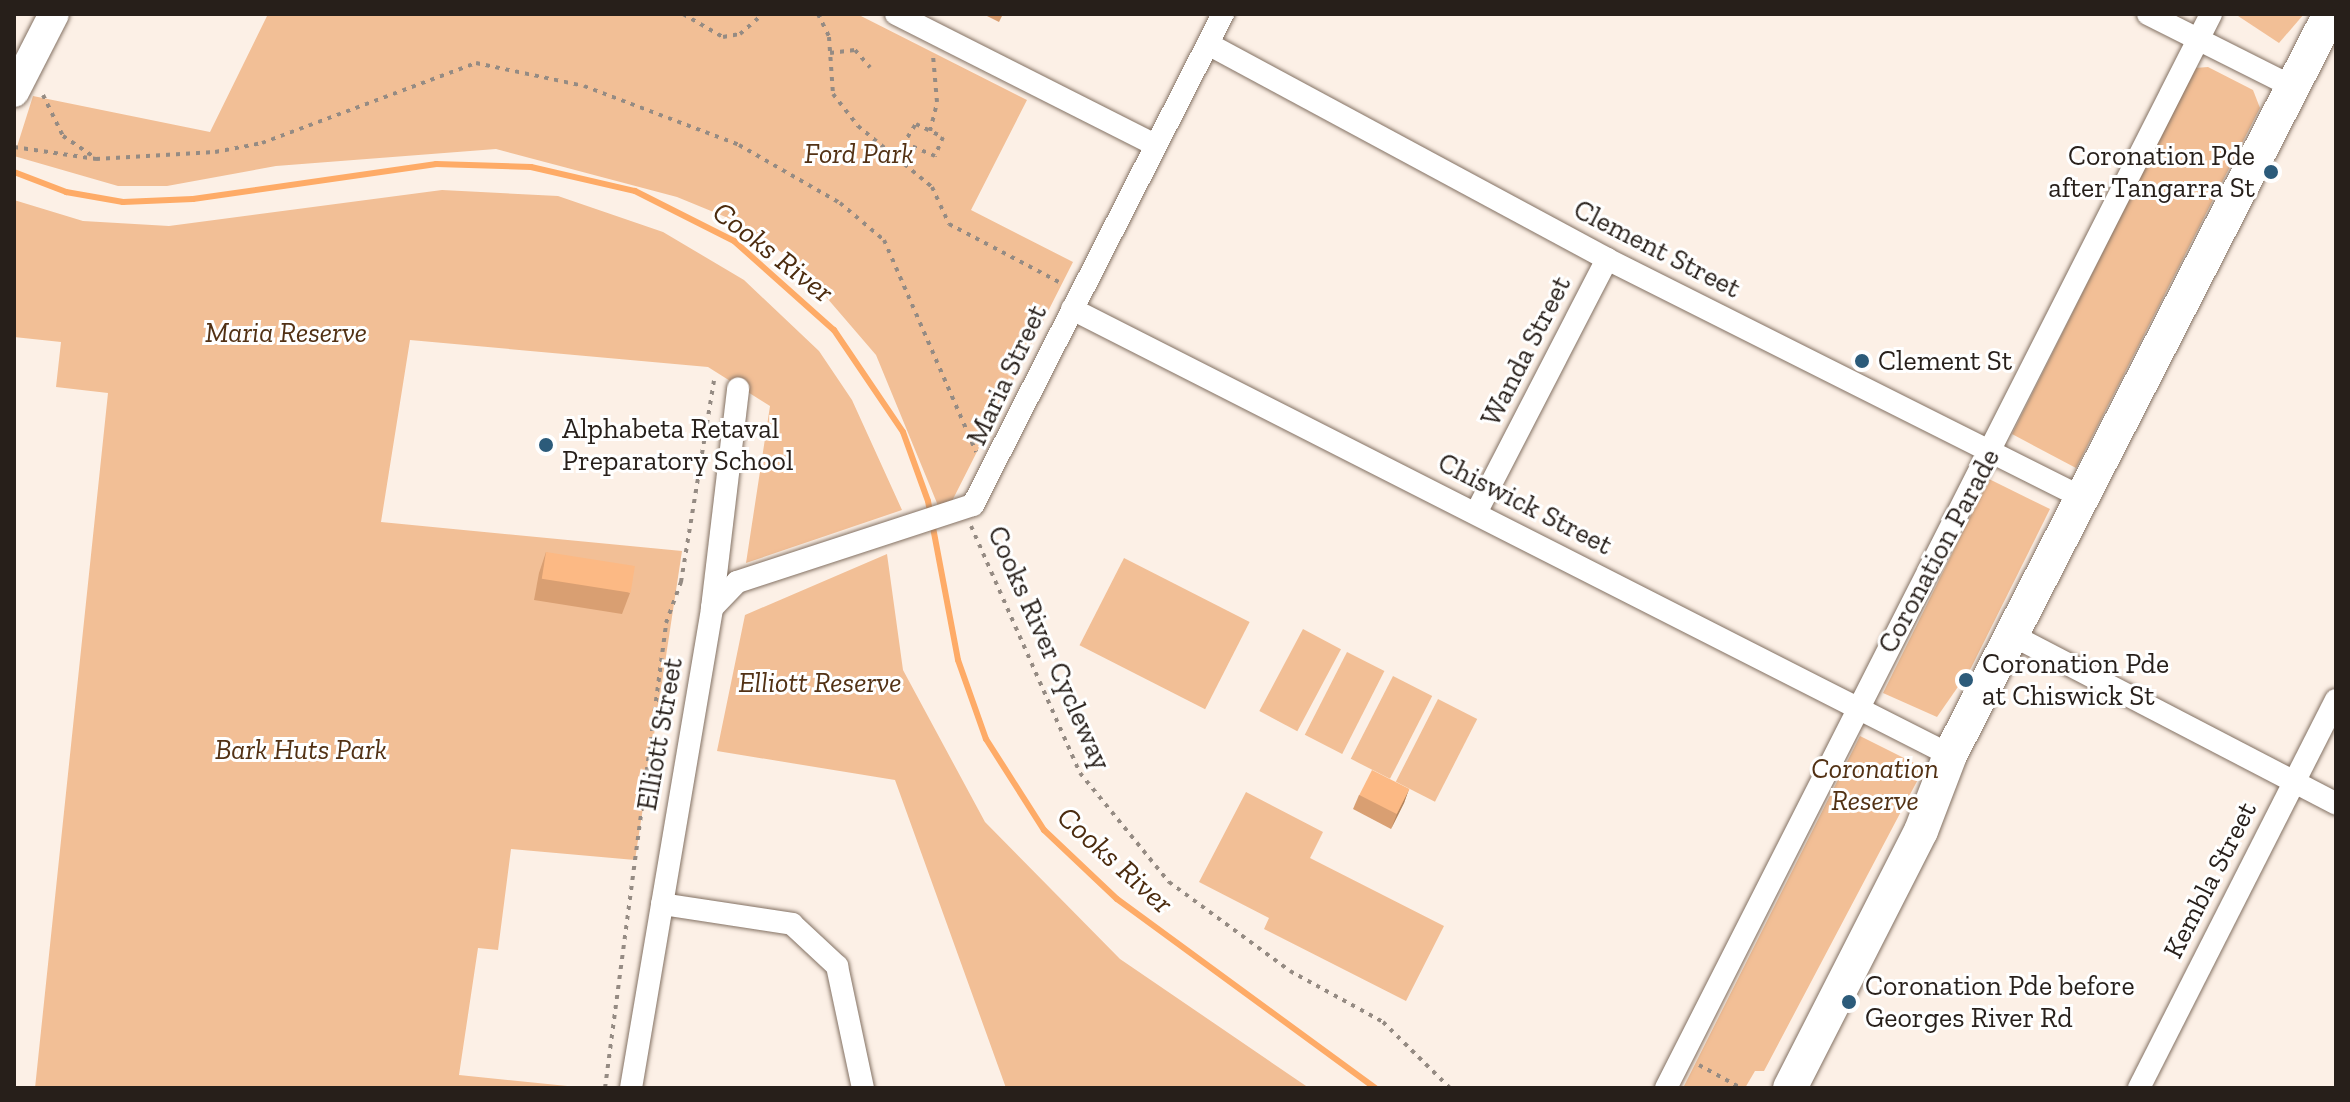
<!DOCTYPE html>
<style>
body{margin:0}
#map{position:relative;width:2350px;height:1102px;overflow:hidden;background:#fcf0e6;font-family:"Zilla Slab",serif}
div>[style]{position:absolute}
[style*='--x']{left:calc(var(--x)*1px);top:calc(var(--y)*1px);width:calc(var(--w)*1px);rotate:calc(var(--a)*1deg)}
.green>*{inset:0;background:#f2bf96;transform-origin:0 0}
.stream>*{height:6px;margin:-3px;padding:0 3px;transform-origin:3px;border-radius:3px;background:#feab67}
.path>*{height:4px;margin-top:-2px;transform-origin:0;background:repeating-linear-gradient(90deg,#958b83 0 4px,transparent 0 10px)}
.roads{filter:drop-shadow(0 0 2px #837163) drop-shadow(0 0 2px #837163)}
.minor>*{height:22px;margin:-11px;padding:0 11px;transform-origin:11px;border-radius:11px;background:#fff}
.secondary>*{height:30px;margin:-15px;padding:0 15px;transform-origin:15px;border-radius:15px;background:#fff}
.primary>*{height:34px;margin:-17px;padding:0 17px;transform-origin:17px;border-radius:17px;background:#fff}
.wall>*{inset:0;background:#d99f72}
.shaded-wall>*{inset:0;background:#b0825c}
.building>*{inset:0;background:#fcb984;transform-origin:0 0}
.dots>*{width:22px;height:22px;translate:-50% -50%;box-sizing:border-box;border:4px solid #fff;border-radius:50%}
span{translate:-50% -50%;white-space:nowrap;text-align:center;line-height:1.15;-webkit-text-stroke:6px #fff;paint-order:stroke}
.park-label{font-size:28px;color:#523114;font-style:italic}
.poi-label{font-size:28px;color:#271f1a}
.right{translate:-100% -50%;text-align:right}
.left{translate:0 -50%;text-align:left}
.street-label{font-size:28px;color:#271f1a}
.water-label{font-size:30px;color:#4c2c0f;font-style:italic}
.frame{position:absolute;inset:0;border:16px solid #271f1a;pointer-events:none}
</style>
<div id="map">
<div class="green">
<i style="clip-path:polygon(268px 14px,857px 14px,1027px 100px,971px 210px,1073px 262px,950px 505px,939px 508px,876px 355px,796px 262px,733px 220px,677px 197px,496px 149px,276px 166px,167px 186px,118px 186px,14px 156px,33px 96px,210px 132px)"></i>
<i style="clip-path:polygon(2235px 14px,2304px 14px,2279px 43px)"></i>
<i style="clip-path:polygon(2208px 67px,2253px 90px,2260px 108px,2076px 468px,2012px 434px,2195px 68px)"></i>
<i style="clip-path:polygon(442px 190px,558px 196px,663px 232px,744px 280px,819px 351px,852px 400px,902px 510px,746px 563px,770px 406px,708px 367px,410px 340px,381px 522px,682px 551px,635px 860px,511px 849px,498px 950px,478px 948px,459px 1075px,587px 1088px,35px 1088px,108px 393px,56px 387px,61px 342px,14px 337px,14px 200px,83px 221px,169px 226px)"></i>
<i style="clip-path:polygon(1989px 479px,2050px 509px,1971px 668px,1937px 717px,1883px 693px)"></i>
<i style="clip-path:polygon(887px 554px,903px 670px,985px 822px,1120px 959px,1309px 1088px,1006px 1088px,895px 780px,717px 751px,745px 615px)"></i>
<i style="left:1124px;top:558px;width:141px;height:98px;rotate:27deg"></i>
<i style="left:1303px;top:629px;width:43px;height:93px;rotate:28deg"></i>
<i style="left:1347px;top:652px;width:42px;height:93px;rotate:27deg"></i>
<i style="left:1393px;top:676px;width:44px;height:93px;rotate:27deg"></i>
<i style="left:1438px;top:699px;width:44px;height:93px;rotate:27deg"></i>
<i style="clip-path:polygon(1860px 736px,1924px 768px,1764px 1071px,1755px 1071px,1745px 1088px,1683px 1088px)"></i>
<i style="clip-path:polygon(1246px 792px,1323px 832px,1310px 858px,1444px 926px,1406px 1001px,1264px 929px,1269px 918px,1199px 882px)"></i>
</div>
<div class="stream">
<i style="--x:14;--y:172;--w:56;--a:21"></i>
<i style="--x:66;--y:192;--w:58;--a:10"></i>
<i style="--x:123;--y:202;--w:70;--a:-2.5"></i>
<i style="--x:193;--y:199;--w:246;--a:-8.2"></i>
<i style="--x:436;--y:164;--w:95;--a:1.8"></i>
<i style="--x:531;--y:167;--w:107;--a:13"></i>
<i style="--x:635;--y:191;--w:111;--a:26.8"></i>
<i style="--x:734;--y:241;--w:134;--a:41.7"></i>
<i style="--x:834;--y:330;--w:123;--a:55.9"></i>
<i style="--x:903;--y:432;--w:73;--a:70.1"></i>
<i style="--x:928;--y:501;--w:162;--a:79.3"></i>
<i style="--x:958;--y:660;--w:84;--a:70.5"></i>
<i style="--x:986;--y:739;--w:108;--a:57.5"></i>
<i style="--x:1044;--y:830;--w:100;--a:43.4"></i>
<i style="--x:1117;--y:899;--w:320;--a:36.2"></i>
</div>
<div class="path">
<i style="--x:683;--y:14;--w:46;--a:29.9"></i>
<i style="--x:723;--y:37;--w:17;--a:-10"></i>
<i style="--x:740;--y:34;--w:30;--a:-41"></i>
<i style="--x:818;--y:14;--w:25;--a:64"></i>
<i style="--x:829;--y:37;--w:57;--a:86"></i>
<i style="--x:833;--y:94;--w:41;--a:52"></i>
<i style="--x:858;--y:126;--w:96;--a:39.5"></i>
<i style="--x:932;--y:187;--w:41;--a:65.3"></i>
<i style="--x:949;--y:224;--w:129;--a:27.8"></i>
<i style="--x:830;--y:53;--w:25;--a:-7"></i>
<i style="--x:855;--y:50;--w:23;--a:49"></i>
<i style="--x:43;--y:95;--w:46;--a:64"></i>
<i style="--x:63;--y:136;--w:40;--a:34"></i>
<i style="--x:930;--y:131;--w:30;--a:-76"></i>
<i style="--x:937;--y:102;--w:47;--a:-94.9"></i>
<i style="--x:14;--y:147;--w:83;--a:8.3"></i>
<i style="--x:96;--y:159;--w:119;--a:-3.4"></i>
<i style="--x:215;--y:152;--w:48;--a:-10.8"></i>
<i style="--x:262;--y:143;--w:228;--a:-20.5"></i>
<i style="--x:476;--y:63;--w:110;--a:12"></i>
<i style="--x:584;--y:86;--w:166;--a:20.8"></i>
<i style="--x:739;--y:145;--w:116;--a:29.9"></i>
<i style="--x:840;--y:203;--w:57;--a:40.1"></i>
<i style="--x:884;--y:240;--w:231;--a:66.5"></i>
<i style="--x:897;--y:154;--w:36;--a:-58"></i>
<i style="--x:916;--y:124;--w:30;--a:26"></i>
<i style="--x:943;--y:137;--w:21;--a:113"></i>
<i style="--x:935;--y:156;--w:33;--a:-157"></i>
<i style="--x:971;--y:526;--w:270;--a:66.2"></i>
<i style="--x:1080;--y:773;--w:141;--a:50.8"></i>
<i style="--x:1169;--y:882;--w:150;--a:36.3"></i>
<i style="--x:1290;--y:971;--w:106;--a:28.7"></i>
<i style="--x:1383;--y:1022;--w:94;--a:44.6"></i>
<i style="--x:1699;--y:1065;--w:48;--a:28.7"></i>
<i style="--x:605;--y:1088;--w:469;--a:-82.5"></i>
<i style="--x:666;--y:623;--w:44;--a:-69.9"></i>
<i style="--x:681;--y:582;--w:204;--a:-80.7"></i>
</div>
<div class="roads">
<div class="minor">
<i style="--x:896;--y:14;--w:290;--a:26.8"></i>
<i style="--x:2148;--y:14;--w:162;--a:26.7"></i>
<i style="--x:1208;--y:44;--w:453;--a:28.3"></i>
<i style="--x:1607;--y:259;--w:533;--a:26.66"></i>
<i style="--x:1072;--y:309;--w:985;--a:26.93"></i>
<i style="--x:1476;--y:513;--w:286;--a:-62.7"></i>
<i style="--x:712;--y:608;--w:36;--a:-46"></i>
<i style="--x:737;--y:582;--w:248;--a:-18.1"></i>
<i style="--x:973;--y:505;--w:551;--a:-63.02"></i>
<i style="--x:2012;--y:635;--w:365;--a:27.5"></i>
<i style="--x:662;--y:904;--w:132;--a:8.7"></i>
<i style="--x:792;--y:924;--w:62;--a:43"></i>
<i style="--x:837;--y:966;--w:125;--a:78"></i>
<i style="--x:631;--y:1088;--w:487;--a:-80.4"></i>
<i style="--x:712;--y:608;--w:221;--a:-83.2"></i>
<i style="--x:1666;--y:1088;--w:1204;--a:-63.09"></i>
<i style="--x:2139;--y:1088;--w:435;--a:-63.1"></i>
</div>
<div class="secondary">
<i style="--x:14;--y:92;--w:88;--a:-62.9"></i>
</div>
<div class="primary">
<i style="--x:1790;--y:1088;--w:288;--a:-63"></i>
<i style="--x:1921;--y:831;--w:81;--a:-69.1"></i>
<i style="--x:1950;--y:755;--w:833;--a:-62.85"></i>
</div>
</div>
<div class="wall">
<i style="clip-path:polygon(983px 14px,1003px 14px,999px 22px)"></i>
<i style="clip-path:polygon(546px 552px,630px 593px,622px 614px,534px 600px,539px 573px)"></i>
<i style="clip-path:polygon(1409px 789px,1404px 803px,1391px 829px,1353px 809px,1359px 795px)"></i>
</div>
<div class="shaded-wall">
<i style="clip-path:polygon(1409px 789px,1404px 803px,1391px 829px,1397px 814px)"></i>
</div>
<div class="building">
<i style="left:546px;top:552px;width:90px;height:27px;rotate:9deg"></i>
<i style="left:1372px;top:770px;width:42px;height:28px;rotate:27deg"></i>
</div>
<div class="dots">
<i style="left:2271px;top:172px;background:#2c5b7a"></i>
<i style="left:1862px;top:361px;background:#2c5b7a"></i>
<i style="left:546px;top:445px;background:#2c5b7a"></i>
<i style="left:1966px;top:680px;background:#2c5b7a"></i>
<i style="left:1849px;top:1002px;background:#2c5b7a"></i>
</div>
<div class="park-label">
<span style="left:859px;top:154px">Ford Park</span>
<span style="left:286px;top:333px">Maria Reserve</span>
<span style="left:820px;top:683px">Elliott Reserve</span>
<span style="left:301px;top:750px">Bark Huts Park</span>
<span style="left:1875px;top:785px">Coronation<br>Reserve</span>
</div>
<div class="poi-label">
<span class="right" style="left:2255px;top:172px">Coronation Pde<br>after Tangarra St</span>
<span class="left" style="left:1878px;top:361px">Clement St</span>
<span class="left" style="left:562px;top:445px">Alphabeta Retaval<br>Preparatory School</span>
<span class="left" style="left:1982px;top:680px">Coronation Pde<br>at Chiswick St</span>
<span class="left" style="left:1865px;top:1002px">Coronation Pde before<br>Georges River Rd</span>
</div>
<div class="street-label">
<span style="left:1657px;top:249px;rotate:27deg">Clement Street</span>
<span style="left:1526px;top:351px;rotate:-63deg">Wanda Street</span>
<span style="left:1007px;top:375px;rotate:-65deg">Maria Street</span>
<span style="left:1525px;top:504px;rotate:27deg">Chiswick Street</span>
<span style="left:1939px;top:551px;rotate:-62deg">Coronation Parade</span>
<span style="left:1049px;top:648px;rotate:66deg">Cooks River Cycleway</span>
<span style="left:660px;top:734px;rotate:-80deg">Elliott Street</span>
<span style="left:2210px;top:880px;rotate:-63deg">Kembla Street</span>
</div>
<div class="water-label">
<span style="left:773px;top:252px;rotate:38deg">Cooks River</span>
<span style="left:1115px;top:860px;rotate:42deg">Cooks River</span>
</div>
<div class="frame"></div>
</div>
